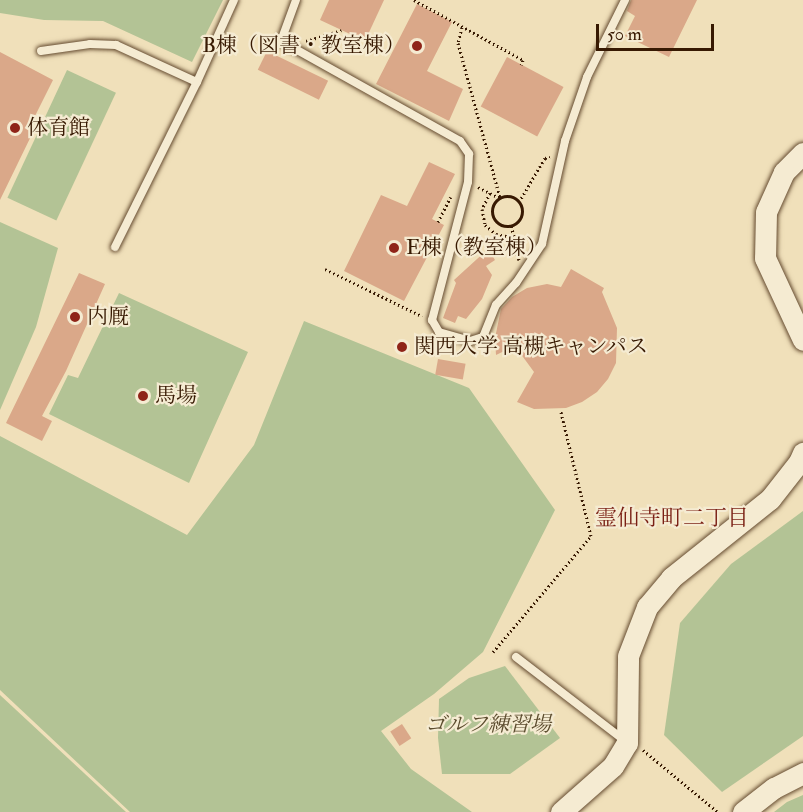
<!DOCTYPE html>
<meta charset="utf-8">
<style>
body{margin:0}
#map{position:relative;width:803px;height:812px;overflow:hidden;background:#f0e0ba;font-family:"IM FELL Double Pica","Noto Serif JP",serif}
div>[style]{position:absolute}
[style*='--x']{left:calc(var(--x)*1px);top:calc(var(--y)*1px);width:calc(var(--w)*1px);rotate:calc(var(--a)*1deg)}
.green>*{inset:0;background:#b3c395;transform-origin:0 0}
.building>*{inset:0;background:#daa889;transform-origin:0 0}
.path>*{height:3px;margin-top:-1.5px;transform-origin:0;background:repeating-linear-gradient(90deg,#371902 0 1.5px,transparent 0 4.5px)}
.path>.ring{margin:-1.5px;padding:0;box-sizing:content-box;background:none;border:3px solid #371902;border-radius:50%}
.roads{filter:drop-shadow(0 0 2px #654b30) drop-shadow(0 0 2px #654b30)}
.service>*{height:8px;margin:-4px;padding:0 4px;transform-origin:4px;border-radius:4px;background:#f5ebd2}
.tertiary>*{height:21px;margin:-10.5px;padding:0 10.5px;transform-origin:10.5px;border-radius:10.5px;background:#f5ebd2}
.dots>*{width:16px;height:16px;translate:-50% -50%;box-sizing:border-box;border:3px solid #f5ebd2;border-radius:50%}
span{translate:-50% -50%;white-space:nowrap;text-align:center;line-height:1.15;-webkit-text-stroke:4.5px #f5ebd2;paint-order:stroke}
.poi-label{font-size:21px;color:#371902}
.right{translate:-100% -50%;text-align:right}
.left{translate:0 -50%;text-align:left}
.park-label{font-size:21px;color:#5c4c2e;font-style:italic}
.neighbourhood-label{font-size:22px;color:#7a1f14}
.scale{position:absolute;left:596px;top:24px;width:118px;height:27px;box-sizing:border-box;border:3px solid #371902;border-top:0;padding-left:8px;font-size:18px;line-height:21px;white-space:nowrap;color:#371902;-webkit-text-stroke:4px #f5ebd2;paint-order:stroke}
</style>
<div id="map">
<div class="green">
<i style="clip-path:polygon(0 0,223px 0,192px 62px,103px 21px,44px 20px,0 13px)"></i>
<i style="left:67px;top:70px;width:54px;height:141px;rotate:25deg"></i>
<i style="clip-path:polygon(0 222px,58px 248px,36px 327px,0 410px)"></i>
<i style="clip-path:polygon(119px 293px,248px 352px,189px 483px,49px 414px,68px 375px,78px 378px)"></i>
<i style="clip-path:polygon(304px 321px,469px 388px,555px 510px,483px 652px,434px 694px,381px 731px,411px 769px,472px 812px,130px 812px,0 690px,0 436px,187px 535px,254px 445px)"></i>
<i style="clip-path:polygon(803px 511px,803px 736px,722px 792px,664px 735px,680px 623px,731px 564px)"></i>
<i style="clip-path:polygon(505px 666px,560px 738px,510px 774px,442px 774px,438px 738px,439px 699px,469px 678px)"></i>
<i style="clip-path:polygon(0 695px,126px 812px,0 812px)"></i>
<i style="clip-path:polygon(803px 795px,803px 812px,774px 812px,787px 802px)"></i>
</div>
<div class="building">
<i style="clip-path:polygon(329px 0,384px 0,365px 41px,320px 20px)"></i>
<i style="clip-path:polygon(631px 0,697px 0,669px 57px,625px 36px,635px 16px,627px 11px)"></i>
<i style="clip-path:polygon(417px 4px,452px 22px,427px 71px,463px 89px,449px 121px,376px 84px)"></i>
<i style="left:267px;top:51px;width:68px;height:21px;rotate:26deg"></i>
<i style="clip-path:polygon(0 52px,53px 80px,29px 128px,34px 130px,0 200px)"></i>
<i style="left:507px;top:57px;width:64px;height:56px;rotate:28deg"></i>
<i style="clip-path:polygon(429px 162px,455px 174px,432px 219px,444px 225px,404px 301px,344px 271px,381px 195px,407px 206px)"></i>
<i style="clip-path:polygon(488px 249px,495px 260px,486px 266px,492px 275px,482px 299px,466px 319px,458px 316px,455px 323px,443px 318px,456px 283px,454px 280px)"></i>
<i style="clip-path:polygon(571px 269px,604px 288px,602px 292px,617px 328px,616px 363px,608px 379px,597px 392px,582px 402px,566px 408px,534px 409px,517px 402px,534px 372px,515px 346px,496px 355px,495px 338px,501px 309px,512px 297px,527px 288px,547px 284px,561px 287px)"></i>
<i style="clip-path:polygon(79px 273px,105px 284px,66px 371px,42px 416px,52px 421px,42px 441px,6px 423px)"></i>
<i style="left:438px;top:359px;width:28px;height:16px;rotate:10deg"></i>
<i style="left:402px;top:724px;width:17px;height:14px;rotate:57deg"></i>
</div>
<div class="path">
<i style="--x:414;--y:0;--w:124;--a:28.8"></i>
<i style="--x:523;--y:60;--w:5;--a:112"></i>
<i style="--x:462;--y:27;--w:16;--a:104"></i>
<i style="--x:458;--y:43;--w:161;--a:74.8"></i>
<i style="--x:306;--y:41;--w:37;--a:-17"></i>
<i style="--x:478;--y:187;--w:25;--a:27"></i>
<i style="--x:490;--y:193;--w:18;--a:117"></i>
<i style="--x:482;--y:209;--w:16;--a:79"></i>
<i style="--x:485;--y:225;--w:14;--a:39"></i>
<i style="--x:496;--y:234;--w:16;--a:11"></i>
<i style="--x:512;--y:237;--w:24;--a:73"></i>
<i class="ring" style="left:492px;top:196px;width:27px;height:27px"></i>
<i style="--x:519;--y:202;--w:51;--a:-59.4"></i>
<i style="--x:545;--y:158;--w:5;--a:-11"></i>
<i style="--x:438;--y:222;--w:28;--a:-63"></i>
<i style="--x:511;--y:226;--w:31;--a:73"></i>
<i style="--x:325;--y:269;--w:108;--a:25.9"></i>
<i style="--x:493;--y:652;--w:152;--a:-49.8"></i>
<i style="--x:591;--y:536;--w:128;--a:-103.6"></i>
<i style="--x:643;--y:750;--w:97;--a:39.6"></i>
</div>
<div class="roads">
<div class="service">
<i style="--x:296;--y:0;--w:44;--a:110.1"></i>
<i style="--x:281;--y:41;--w:205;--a:29.2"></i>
<i style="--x:460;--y:141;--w:16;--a:55"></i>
<i style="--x:469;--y:154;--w:28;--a:92"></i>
<i style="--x:468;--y:182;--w:143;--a:104.6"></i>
<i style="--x:432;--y:320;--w:14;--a:60"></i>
<i style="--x:439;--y:332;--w:32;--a:16"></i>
<i style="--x:470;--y:341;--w:14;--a:-17"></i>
<i style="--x:483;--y:337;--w:35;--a:-68"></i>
<i style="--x:496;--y:305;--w:30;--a:-48"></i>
<i style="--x:516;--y:283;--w:47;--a:-56.3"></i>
<i style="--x:542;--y:244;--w:106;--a:-77.4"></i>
<i style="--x:565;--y:141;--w:68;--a:-71"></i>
<i style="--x:587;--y:77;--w:86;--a:-63.7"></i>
<i style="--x:41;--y:51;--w:49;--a:-8.1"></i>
<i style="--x:90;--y:44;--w:26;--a:2"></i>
<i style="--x:116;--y:45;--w:89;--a:24.6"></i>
<i style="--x:115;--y:247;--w:184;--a:-63.6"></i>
<i style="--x:197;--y:82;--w:90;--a:-65.7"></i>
<i style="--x:516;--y:657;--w:138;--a:37.6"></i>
</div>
<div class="tertiary">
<i style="--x:803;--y:153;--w:27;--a:135"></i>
<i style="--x:784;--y:172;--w:44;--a:114.2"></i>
<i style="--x:766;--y:212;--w:46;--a:91.2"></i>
<i style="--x:765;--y:258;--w:90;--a:65.1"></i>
<i style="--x:561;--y:812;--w:69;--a:-41.5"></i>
<i style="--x:613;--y:766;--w:27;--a:-59"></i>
<i style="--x:627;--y:743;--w:87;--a:-89.3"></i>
<i style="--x:628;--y:656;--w:53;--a:-68.8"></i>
<i style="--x:647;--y:607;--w:38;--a:-50"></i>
<i style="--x:671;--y:578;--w:127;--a:-38.6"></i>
<i style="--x:770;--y:499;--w:47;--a:-51.9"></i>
<i style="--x:799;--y:462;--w:10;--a:-66"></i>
<i style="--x:743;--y:812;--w:39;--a:-38"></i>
<i style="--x:774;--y:788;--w:33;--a:-27"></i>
</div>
</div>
<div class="dots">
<i style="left:417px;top:46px;background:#8f2418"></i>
<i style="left:15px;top:128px;background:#8f2418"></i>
<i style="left:394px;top:248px;background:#8f2418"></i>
<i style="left:75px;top:317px;background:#8f2418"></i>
<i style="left:402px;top:347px;background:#8f2418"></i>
<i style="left:143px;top:396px;background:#8f2418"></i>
</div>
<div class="poi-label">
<span class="right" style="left:405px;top:46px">B棟（図書・教室棟）</span>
<span class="left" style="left:27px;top:128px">体育館</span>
<span class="left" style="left:406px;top:248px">E棟（教室棟）</span>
<span class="left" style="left:87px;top:317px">内厩</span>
<span class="left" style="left:414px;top:347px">関西大学 高槻キャンパス</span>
<span class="left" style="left:155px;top:396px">馬場</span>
</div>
<div class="park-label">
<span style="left:488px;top:725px">ゴルフ練習場</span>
</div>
<div class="neighbourhood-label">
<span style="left:672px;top:519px">霊仙寺町二丁目</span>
</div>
<div class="scale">50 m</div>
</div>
